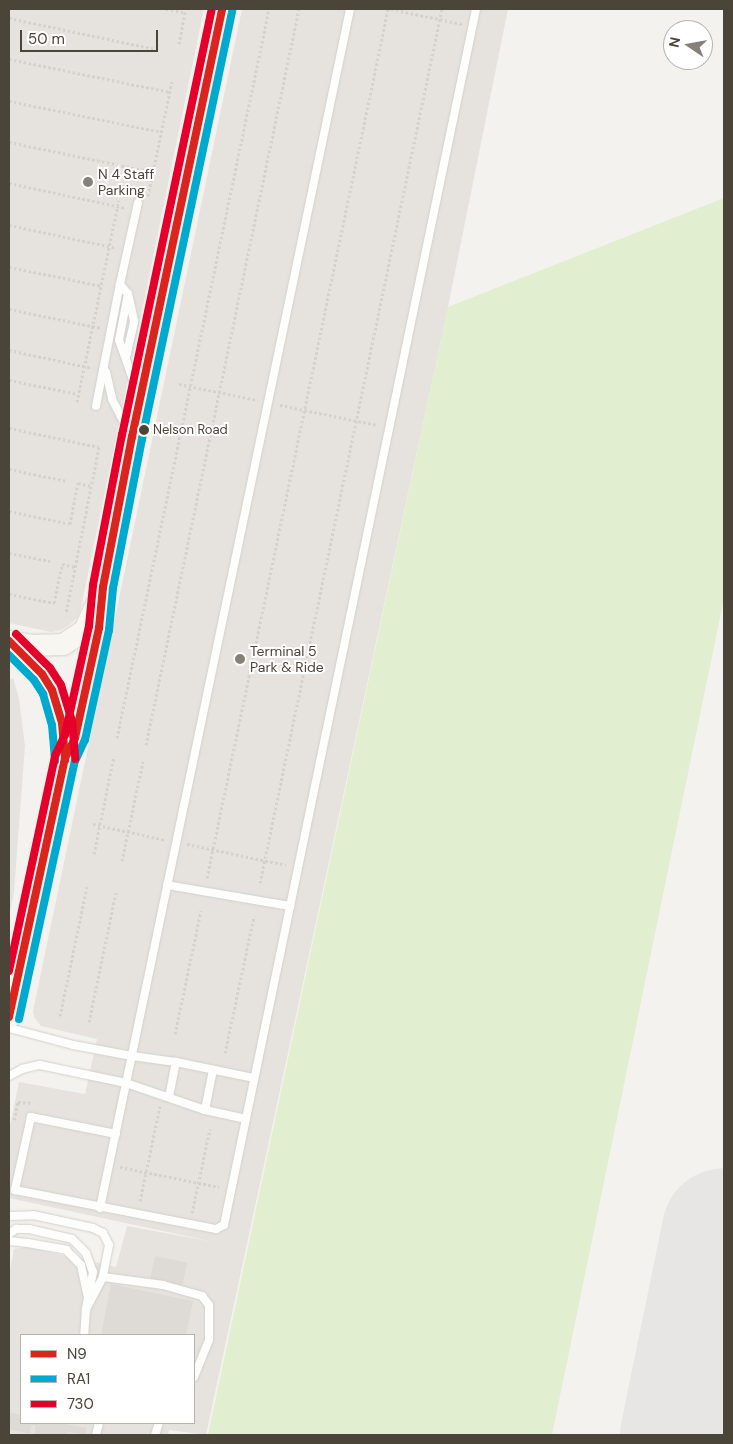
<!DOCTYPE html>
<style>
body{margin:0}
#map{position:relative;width:733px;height:1444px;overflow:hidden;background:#f4f2ee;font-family:"DM Sans",sans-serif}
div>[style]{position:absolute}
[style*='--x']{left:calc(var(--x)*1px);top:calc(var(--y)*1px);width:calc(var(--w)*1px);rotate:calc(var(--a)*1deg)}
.green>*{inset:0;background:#e1eecf}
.parking>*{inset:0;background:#e6e3df}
.taxiway>*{height:50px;margin:-25px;padding:0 25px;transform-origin:25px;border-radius:25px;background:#e8e6e4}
.runway>*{height:124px;margin:-62px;padding:0 62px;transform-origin:62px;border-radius:62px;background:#e8e6e4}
.building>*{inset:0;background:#dedbd6;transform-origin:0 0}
.path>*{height:3px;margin-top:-1.5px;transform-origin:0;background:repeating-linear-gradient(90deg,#d3d2cc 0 2.5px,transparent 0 5px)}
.roads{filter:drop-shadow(0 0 1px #d2d0cb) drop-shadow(0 0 1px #d2d0cb)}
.lane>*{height:8px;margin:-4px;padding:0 4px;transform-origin:4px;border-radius:4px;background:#fdfdfc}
.secondary>*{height:21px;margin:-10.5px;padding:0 10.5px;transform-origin:10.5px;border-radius:10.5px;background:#f7f6f1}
.bus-1>*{height:8px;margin:-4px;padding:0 4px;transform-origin:4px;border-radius:4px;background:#dc241f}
.bus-2>*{height:8px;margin:-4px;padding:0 4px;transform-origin:4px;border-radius:4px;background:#00a9ce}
.bus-3>*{height:8px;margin:-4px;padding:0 4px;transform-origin:4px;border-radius:4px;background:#e4002b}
.dots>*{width:14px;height:14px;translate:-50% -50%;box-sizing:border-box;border:2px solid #fff;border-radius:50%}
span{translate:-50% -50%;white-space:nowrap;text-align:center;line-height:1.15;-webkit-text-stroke:4px #fff;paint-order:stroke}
.bus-label{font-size:13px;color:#4b4439}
.left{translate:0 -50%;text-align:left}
.poi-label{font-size:14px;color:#4b4439}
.frame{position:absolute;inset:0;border:10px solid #4b4439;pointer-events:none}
.legend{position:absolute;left:20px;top:1334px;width:175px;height:90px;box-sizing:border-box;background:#fff;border:1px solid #b7b4b0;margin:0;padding:6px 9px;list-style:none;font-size:15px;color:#4b4439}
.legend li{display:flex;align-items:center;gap:10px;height:25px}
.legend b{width:25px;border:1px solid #b7b4b0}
.north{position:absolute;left:663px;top:20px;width:50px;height:50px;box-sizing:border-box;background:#fff;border:1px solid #b7b4b0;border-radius:50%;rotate:282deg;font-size:14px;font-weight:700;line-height:20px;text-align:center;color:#4b4439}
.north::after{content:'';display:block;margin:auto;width:18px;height:22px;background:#868178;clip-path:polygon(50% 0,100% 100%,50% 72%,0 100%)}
.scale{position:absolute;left:20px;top:30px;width:138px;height:22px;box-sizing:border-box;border:2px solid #4b4439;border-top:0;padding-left:6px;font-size:15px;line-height:18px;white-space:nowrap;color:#4b4439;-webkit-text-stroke:4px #fff;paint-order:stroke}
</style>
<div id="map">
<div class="green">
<i style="clip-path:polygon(724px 198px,724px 598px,552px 1435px,208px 1435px,448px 307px)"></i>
</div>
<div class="parking">
<i style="clip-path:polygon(9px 9px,204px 9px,81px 608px,77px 618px,69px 625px,61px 630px,51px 632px,9px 623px)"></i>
<i style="clip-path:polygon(evenodd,242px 9px,508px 9px,448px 307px,206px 1435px,169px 1430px,168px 1435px,9px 1435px,9px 1274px,14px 1249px,26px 1247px,116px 1267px,127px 1226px,214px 1242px,9px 1198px,9px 1130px,19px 1082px,85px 1094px,97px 1039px,41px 1026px,34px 1017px,33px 1011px,242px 9px,21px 1335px,194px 1335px,194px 1423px,21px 1423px,21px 1335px)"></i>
<i style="clip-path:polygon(13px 678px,19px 698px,25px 746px,14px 892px,9px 918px,9px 680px)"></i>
</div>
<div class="taxiway">
<i style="--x:683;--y:1427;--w:8;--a:76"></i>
</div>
<div class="runway">
<i style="--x:682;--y:1435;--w:209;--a:-78.4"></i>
</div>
<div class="building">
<i style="left:155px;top:1256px;width:33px;height:23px;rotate:12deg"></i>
<i style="clip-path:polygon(111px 1284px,193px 1301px,186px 1335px,101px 1335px)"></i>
<i style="clip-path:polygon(9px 1412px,21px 1415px,21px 1423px,60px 1423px,87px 1428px,85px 1435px,68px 1432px,67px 1435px,35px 1435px,35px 1425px,31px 1425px,30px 1434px,9px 1429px)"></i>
</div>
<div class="path">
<i style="--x:166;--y:9;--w:20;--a:11"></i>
<i style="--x:391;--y:9;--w:73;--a:11.9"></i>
<i style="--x:9;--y:18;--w:154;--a:12"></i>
<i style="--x:179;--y:44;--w:36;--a:-79"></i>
<i style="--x:9;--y:59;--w:164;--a:11.6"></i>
<i style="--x:9;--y:101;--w:155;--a:11.5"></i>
<i style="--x:9;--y:142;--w:147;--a:11.8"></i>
<i style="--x:9;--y:183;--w:120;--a:12.1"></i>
<i style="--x:148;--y:196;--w:117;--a:-78.2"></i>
<i style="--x:9;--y:225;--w:110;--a:12"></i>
<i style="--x:9;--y:267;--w:95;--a:11.5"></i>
<i style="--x:9;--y:309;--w:94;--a:11.7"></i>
<i style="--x:9;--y:350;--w:85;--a:12.2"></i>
<i style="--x:9;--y:380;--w:70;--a:11.5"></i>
<i style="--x:179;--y:384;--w:80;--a:11.6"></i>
<i style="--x:77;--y:402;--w:206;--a:-78.3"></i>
<i style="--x:280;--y:405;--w:99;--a:11.7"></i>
<i style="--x:9;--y:428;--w:92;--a:11.9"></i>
<i style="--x:99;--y:447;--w:170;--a:101.2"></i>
<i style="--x:9;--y:469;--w:59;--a:11.7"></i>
<i style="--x:9;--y:511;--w:62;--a:12"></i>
<i style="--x:70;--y:524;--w:42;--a:-79"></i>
<i style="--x:78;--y:483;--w:13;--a:13"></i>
<i style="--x:9;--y:553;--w:42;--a:11"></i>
<i style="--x:9;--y:594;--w:46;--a:11.3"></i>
<i style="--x:54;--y:603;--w:40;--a:-78"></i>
<i style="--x:62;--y:564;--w:13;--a:13"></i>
<i style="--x:117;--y:738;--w:745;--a:-78.22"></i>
<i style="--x:146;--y:745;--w:752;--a:-78.26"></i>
<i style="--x:93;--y:824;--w:75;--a:12.4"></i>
<i style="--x:187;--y:844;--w:101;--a:12"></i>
<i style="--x:94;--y:854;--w:100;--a:-78.5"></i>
<i style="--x:122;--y:861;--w:102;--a:-78.1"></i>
<i style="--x:207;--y:878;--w:888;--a:-78.23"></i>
<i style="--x:260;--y:883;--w:893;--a:-78.24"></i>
<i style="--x:60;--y:1016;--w:132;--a:-78.2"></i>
<i style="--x:89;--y:1022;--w:132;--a:-78.2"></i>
<i style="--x:175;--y:1034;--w:126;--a:-78.1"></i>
<i style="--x:225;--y:1053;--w:140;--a:-78"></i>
<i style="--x:14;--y:1120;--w:18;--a:-77"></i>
<i style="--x:18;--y:1102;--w:14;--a:4"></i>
<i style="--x:120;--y:1167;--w:101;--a:11.4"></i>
<i style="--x:140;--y:1201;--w:97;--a:-78.1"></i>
<i style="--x:192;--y:1213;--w:86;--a:-77.9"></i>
</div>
<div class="roads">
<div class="lane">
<i style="--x:126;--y:357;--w:37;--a:-77"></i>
<i style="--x:134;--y:321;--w:24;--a:-102"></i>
<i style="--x:106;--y:372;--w:28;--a:77"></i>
<i style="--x:112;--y:399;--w:36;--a:63"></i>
<i style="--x:136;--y:388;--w:51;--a:-109.5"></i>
<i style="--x:119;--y:340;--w:47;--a:-78.9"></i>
<i style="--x:128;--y:294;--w:13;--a:-129"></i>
<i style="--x:120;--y:284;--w:83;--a:-77.5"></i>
<i style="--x:96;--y:406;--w:124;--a:-78.9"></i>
<i style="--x:167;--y:885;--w:125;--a:9.7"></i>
<i style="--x:9;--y:1028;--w:66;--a:14.9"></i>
<i style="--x:73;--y:1045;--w:60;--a:10.6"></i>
<i style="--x:132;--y:1056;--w:44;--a:7.8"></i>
<i style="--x:176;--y:1062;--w:80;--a:11.6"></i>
<i style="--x:9;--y:1076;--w:15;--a:-28"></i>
<i style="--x:22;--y:1069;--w:18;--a:-13"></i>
<i style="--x:40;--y:1065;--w:88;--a:11.8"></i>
<i style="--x:126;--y:1083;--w:83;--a:18.9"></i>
<i style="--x:205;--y:1110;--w:42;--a:12.4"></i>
<i style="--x:169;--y:1097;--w:36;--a:-79"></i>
<i style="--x:205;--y:1110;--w:41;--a:-78.7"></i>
<i style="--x:116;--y:1134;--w:87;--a:-168.7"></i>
<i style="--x:31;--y:1117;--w:75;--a:102.4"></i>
<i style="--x:15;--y:1190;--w:205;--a:11"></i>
<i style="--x:216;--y:1229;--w:9;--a:-27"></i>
<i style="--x:224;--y:1225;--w:1242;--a:-78.29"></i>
<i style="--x:100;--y:1208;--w:1225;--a:-78.22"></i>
<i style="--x:9;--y:1216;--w:24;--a:-2"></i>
<i style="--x:33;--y:1215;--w:61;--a:12.2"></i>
<i style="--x:93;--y:1228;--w:11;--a:27"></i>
<i style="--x:103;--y:1233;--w:13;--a:63"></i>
<i style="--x:109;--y:1245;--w:33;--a:101"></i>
<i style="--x:103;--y:1277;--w:36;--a:118"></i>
<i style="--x:9;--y:1234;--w:9;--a:-36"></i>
<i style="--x:16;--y:1229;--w:13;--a:0"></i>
<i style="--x:29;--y:1229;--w:44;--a:13.1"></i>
<i style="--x:72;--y:1239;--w:20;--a:45"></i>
<i style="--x:86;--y:1253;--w:20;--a:70"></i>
<i style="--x:93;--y:1272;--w:38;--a:101"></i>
<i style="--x:86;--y:1309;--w:26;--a:94"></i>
<i style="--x:9;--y:1241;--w:19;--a:6"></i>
<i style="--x:28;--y:1243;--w:39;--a:10"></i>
<i style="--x:66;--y:1250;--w:21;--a:45"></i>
<i style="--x:81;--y:1265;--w:30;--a:78"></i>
<i style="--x:103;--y:1277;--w:61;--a:7.6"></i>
<i style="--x:163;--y:1285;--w:41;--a:15.8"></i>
<i style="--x:202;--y:1296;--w:11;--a:52"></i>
<i style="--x:209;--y:1305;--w:35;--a:90"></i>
<i style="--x:209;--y:1340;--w:40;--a:112"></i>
<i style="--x:96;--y:1435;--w:12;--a:-76"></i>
<i style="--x:155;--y:1435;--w:13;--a:-72"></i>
</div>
<div class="secondary">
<i style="--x:9;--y:641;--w:47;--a:45"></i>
<i style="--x:42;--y:674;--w:19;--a:58"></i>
<i style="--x:52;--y:690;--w:34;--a:73"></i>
<i style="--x:62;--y:723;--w:32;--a:85"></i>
<i style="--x:9;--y:641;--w:22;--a:10"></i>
<i style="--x:31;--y:645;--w:32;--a:-2"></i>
<i style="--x:63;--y:644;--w:25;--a:-34"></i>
<i style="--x:84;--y:630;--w:27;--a:-66"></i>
<i style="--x:9;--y:1017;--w:265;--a:-77.8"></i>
<i style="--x:65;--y:758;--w:22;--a:-63"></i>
<i style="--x:75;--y:738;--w:113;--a:-77.7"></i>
<i style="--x:99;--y:628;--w:41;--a:-84.4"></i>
<i style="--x:103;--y:587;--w:153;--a:-79.1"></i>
<i style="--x:132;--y:437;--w:437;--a:-78.1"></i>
</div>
</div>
<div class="bus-1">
<i style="--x:9;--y:641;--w:47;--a:45"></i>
<i style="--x:42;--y:674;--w:19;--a:58"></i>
<i style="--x:52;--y:690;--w:34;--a:73"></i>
<i style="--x:62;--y:723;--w:37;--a:85"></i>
<i style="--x:9;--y:1017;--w:265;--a:-77.8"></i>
<i style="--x:65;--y:758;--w:22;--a:-63"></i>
<i style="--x:75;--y:738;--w:113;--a:-77.7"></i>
<i style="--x:99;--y:628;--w:41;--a:-84.4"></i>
<i style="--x:103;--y:587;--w:153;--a:-79.1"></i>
<i style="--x:132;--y:437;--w:437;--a:-78.1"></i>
</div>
<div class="bus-2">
<i style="--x:9;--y:655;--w:35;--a:45"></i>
<i style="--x:34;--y:680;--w:17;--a:57"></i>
<i style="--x:43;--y:694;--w:32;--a:74"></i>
<i style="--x:52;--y:725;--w:36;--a:85"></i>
<i style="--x:19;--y:1019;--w:264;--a:-77.8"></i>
<i style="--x:75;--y:761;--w:23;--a:-65"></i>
<i style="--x:85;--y:740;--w:113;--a:-77.7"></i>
<i style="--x:109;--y:630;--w:42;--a:-84.6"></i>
<i style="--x:113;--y:588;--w:152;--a:-79"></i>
<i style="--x:142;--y:439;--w:437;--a:-78.1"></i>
</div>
<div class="bus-3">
<i style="--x:16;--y:634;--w:48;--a:45"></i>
<i style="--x:50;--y:668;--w:20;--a:57"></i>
<i style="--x:61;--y:685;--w:38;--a:73"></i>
<i style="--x:72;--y:721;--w:38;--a:85"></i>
<i style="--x:9;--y:971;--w:220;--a:-77.9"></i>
<i style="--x:55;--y:756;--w:23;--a:-65"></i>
<i style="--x:65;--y:735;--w:112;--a:-77.6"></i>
<i style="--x:89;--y:626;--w:41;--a:-84.4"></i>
<i style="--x:93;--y:585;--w:153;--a:-79.1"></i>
<i style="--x:122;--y:435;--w:435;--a:-78.1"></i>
</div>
<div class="dots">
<i style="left:88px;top:182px;background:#868178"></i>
<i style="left:144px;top:430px;background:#4b4439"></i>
<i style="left:240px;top:659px;background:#868178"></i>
</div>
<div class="bus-label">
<span class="left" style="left:153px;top:430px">Nelson Road</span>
</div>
<div class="poi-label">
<span class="left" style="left:98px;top:182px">N 4 Staff<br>Parking</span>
<span class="left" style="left:250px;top:659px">Terminal 5<br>Park &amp; Ride</span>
</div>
<div class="frame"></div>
<ul class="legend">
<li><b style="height:6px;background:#dc241f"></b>N9</li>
<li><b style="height:6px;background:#00a9ce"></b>RA1</li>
<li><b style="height:6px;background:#e4002b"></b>730</li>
</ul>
<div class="north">N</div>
<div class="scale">50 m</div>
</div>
